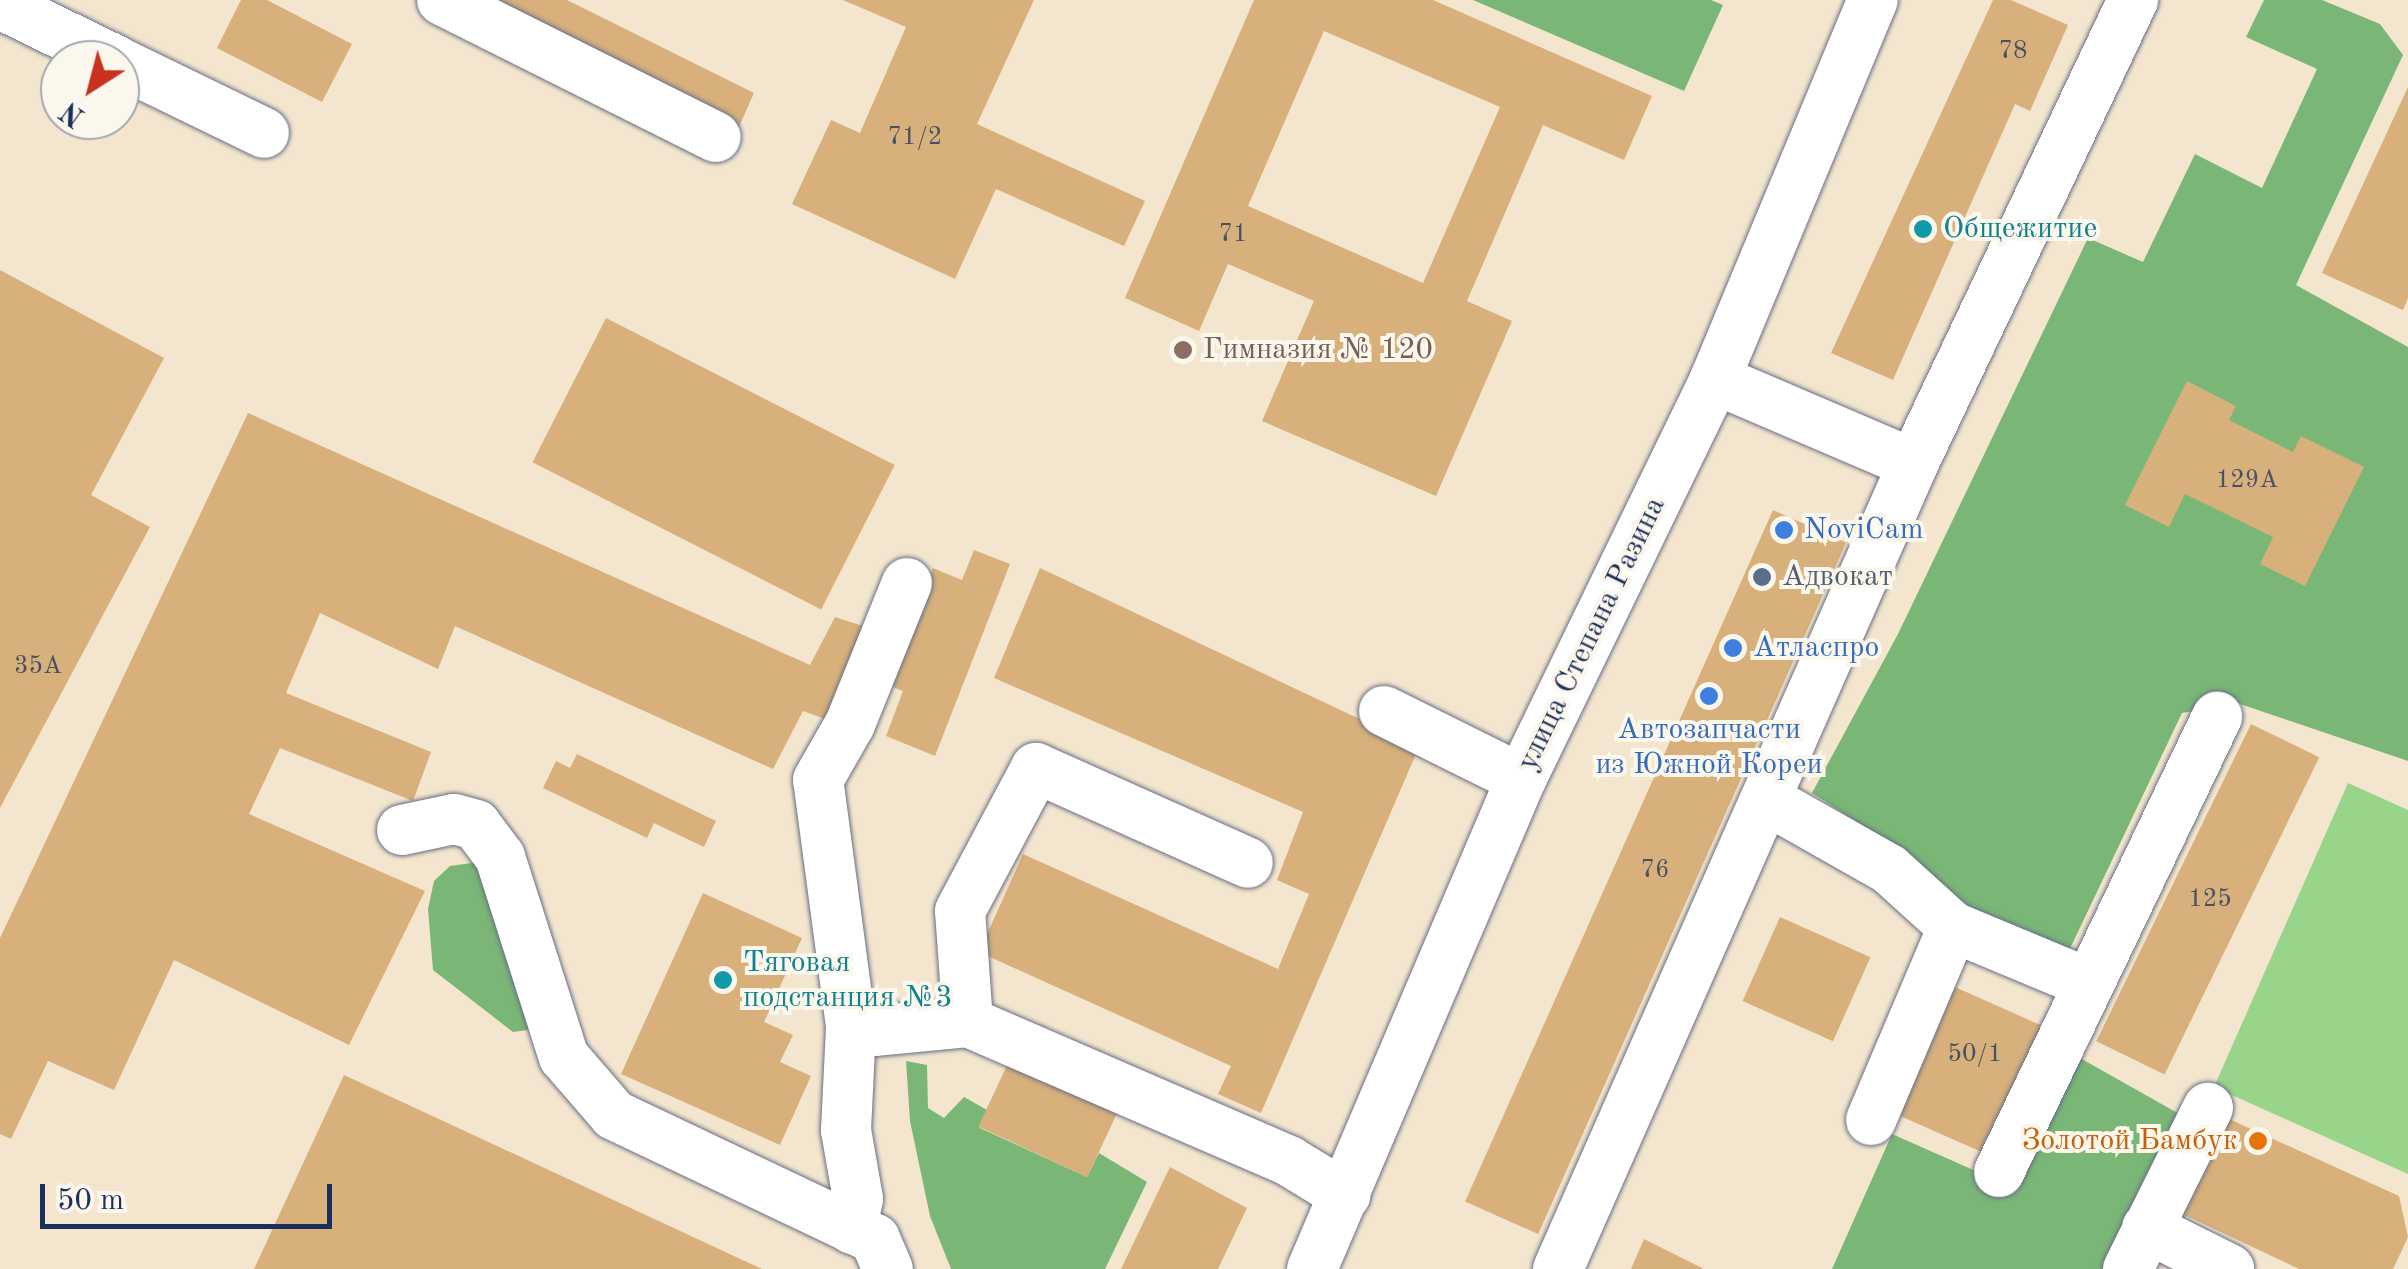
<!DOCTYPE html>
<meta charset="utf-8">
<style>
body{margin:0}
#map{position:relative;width:2408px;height:1269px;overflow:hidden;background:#f4e6ce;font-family:"Old Standard TT",serif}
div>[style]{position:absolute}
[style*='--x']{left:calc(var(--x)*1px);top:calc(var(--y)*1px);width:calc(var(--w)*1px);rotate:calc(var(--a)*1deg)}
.green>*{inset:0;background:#98d58a}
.forest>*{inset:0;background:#7ab676}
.building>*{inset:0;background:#d7b07b;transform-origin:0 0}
.roads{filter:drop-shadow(0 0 2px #676f85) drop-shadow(0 0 2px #676f85)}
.minor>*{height:50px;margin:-25px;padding:0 25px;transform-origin:25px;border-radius:25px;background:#fff}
.dots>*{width:28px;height:28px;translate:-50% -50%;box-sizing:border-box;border:5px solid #fbf7ec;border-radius:50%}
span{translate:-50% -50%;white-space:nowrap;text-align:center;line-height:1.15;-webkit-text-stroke:8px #fbf7ec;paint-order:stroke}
.number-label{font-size:25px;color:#4a4f65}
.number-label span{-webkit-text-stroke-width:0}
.culture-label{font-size:30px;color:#0d838f}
.left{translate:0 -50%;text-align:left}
.education-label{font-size:30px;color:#785e54}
.shop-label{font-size:30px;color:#366cbe}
.service-label{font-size:30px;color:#4e5e75}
.street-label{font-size:30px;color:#1b2f5e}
.food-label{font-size:30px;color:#c56008}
.right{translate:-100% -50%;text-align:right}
.north{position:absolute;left:40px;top:40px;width:100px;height:100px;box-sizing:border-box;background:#fbf7ec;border:2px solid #a1a7b3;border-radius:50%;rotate:216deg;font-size:28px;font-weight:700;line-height:40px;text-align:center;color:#1b2f5e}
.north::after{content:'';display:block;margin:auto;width:35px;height:45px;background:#c8321e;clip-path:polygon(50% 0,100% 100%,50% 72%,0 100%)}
.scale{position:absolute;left:40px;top:1184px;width:292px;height:45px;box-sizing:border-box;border:5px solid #1b2f5e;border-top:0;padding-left:12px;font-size:30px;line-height:35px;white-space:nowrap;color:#1b2f5e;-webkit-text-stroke:8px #fbf7ec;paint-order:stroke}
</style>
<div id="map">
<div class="green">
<i style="clip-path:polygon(2348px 783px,2408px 810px,2408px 1174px,2214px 1087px)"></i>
</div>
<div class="forest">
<i style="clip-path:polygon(1473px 0,1711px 0,1723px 5px,1684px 91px)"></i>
<i style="clip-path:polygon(2264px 0,2322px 0,2380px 24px,2403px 55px,2296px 285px,2408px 347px,2408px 761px,2237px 703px,2182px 713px,2067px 955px,1915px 884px,1857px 822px,1812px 793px,1898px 634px,2088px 238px,2143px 262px,2195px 154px,2262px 188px,2317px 69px,2246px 37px)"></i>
<i style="clip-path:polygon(479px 862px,550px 1027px,513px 1032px,433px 970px,428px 909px,434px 881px,450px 866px)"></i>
<i style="clip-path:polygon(2080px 1058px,2181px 1115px,2108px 1269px,1832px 1269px,1892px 1134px,2005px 1184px)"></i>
<i style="clip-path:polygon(906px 1061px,927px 1065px,928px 1108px,944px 1118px,964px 1097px,987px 1110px,980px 1128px,1087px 1177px,1099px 1153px,1147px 1182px,1105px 1269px,951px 1269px,930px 1216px,910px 1121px)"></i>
</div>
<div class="building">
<i style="clip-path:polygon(241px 0,267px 0,352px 44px,322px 102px,217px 48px)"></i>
<i style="clip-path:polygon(478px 0,567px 0,754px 93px,738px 129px)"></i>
<i style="clip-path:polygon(843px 0,1034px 0,977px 124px,1145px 201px,1124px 246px,996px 189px,955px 279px,792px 204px,831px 120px,860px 133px,906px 27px)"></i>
<i style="clip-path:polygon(evenodd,1254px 0,1433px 0,1652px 96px,1624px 160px,1543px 125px,1467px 301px,1512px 321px,1436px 496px,1262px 421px,1314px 301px,1228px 264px,1199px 331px,1125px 298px,1254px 0,1324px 31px,1500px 107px,1423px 283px,1248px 206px,1324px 31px)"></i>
<i style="clip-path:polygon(1993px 0,2011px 0,2068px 25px,2030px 111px,2015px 104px,1893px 380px,1831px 353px)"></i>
<i style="clip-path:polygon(2408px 87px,2408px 298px,2403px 310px,2322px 273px)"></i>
<i style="clip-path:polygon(0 270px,164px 358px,91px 495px,150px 527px,0 808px)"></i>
<i style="left:606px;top:318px;width:324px;height:162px;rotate:27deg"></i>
<i style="clip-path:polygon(2187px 381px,2236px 406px,2229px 420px,2293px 452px,2301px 436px,2364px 467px,2305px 586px,2260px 564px,2273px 537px,2185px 494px,2169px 527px,2125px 505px)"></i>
<i style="clip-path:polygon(248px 413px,810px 665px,835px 617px,878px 631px,839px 724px,803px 711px,773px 769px,455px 626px,438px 669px,320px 613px,286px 693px,431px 752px,413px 801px,280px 748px,249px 814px,425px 891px,349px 1045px,174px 960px,114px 1090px,48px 1061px,11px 1139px,0 1134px,0 938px)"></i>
<i style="left:1773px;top:510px;width:80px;height:757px;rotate:24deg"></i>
<i style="clip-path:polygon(974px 550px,1010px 564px,935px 756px,886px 736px,903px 691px,888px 685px,933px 568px,962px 580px)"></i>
<i style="clip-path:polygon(1040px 568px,1419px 747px,1261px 1113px,1218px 1094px,1231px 1066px,979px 952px,1023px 854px,1278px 969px,1309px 894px,1277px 880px,1303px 812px,994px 678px)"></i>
<i style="left:2251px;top:724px;width:76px;height:353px;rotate:26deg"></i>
<i style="clip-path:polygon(577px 754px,716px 821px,704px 847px,654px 823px,647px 838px,543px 788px,556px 761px,570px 768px)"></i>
<i style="clip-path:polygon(703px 893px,802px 938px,764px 1022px,793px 1035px,780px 1062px,811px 1076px,780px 1145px,621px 1074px)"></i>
<i style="left:1780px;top:917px;width:99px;height:92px;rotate:24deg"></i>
<i style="left:1955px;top:987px;width:95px;height:140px;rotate:24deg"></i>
<i style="left:1008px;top:1063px;width:120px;height:70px;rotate:25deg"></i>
<i style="clip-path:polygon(344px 1075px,762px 1269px,254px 1269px)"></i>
<i style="clip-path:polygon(2216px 1113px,2399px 1196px,2408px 1237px,2393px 1269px,2299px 1269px,2174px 1210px)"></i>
<i style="clip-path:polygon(1170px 1167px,1247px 1208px,1218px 1269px,1121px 1269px)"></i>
<i style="clip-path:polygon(1644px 1239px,1704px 1269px,1631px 1269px)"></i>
</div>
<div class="roads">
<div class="minor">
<i style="--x:442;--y:0;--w:306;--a:26.6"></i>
<i style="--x:0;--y:4;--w:128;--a:26"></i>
<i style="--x:120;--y:63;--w:160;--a:25.9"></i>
<i style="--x:1715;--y:379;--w:215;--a:23.2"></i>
<i style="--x:1913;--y:464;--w:514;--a:-64.63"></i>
<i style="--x:1384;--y:711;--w:153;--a:26.4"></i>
<i style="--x:1767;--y:800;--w:140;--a:29.5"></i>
<i style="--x:1889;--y:869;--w:86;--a:42.2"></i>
<i style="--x:1953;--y:927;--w:143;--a:22.6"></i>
<i style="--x:402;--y:830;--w:53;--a:-11.9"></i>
<i style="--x:454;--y:819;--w:23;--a:15"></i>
<i style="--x:476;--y:825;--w:40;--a:53"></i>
<i style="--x:500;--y:857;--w:210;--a:72.3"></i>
<i style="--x:564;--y:1057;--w:77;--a:49.2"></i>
<i style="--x:614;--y:1115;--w:289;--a:25.4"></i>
<i style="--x:875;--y:1239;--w:33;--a:67"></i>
<i style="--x:968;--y:1022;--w:111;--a:-94.1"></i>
<i style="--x:960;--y:911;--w:162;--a:-62"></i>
<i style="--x:1036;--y:768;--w:232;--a:24.1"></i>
<i style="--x:851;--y:1026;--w:24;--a:12"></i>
<i style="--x:874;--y:1031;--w:94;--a:-5.5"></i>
<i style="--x:968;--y:1022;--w:350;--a:23.4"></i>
<i style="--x:1289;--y:1161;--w:66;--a:31.3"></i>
<i style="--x:1871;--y:1120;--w:210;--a:-67"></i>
<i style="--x:1999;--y:1172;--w:505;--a:-64.4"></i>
<i style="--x:2147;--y:1228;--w:92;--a:26.6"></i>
<i style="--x:852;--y:1229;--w:31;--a:-79"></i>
<i style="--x:858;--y:1199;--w:70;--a:-99.9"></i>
<i style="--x:846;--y:1130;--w:104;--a:-87.2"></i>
<i style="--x:851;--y:1026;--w:248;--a:-97.6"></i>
<i style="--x:818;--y:780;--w:64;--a:-60.3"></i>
<i style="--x:850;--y:724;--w:152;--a:-68"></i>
<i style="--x:1312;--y:1269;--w:533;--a:-66.9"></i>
<i style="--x:1521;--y:779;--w:445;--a:-64.1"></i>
<i style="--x:1715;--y:379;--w:411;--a:-67.4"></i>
<i style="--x:1558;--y:1269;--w:880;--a:-66.2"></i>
<i style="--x:2128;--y:1269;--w:180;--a:-63.6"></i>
</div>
</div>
<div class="dots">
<i style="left:1923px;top:229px;background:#0f9aa8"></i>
<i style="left:1183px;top:350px;background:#8d6e63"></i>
<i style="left:1784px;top:530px;background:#3f7fe0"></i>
<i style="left:1762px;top:577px;background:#5c6f8a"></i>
<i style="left:1733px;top:648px;background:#3f7fe0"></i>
<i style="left:1709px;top:696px;background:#3f7fe0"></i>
<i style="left:723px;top:980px;background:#0f9aa8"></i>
<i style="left:2258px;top:1141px;background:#e8710a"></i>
</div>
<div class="number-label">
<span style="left:2013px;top:52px">78</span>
<span style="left:915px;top:138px">71/2</span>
<span style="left:1233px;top:235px">71</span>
<span style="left:2247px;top:481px">129А</span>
<span style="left:38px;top:667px">35А</span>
<span style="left:1655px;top:871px">76</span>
<span style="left:2210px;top:900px">125</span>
<span style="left:1975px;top:1055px">50/1</span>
</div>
<div class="culture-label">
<span class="left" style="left:1943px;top:229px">Общежитие</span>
<span class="left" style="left:743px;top:980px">Тяговая<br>подстанция №3</span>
</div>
<div class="education-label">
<span class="left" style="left:1203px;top:350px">Гимназия № 120</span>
</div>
<div class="shop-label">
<span class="left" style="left:1804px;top:530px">NoviСam</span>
<span class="left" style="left:1753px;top:648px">Атласпро</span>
<span style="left:1709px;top:747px">Автозапчасти<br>из Южной Кореи</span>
</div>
<div class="service-label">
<span class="left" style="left:1782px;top:577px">Адвокат</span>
</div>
<div class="street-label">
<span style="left:1592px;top:634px;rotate:-64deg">улица Степана Разина</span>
</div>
<div class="food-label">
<span class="right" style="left:2238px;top:1141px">Золотой Бамбук</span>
</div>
<div class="north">N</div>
<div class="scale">50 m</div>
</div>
